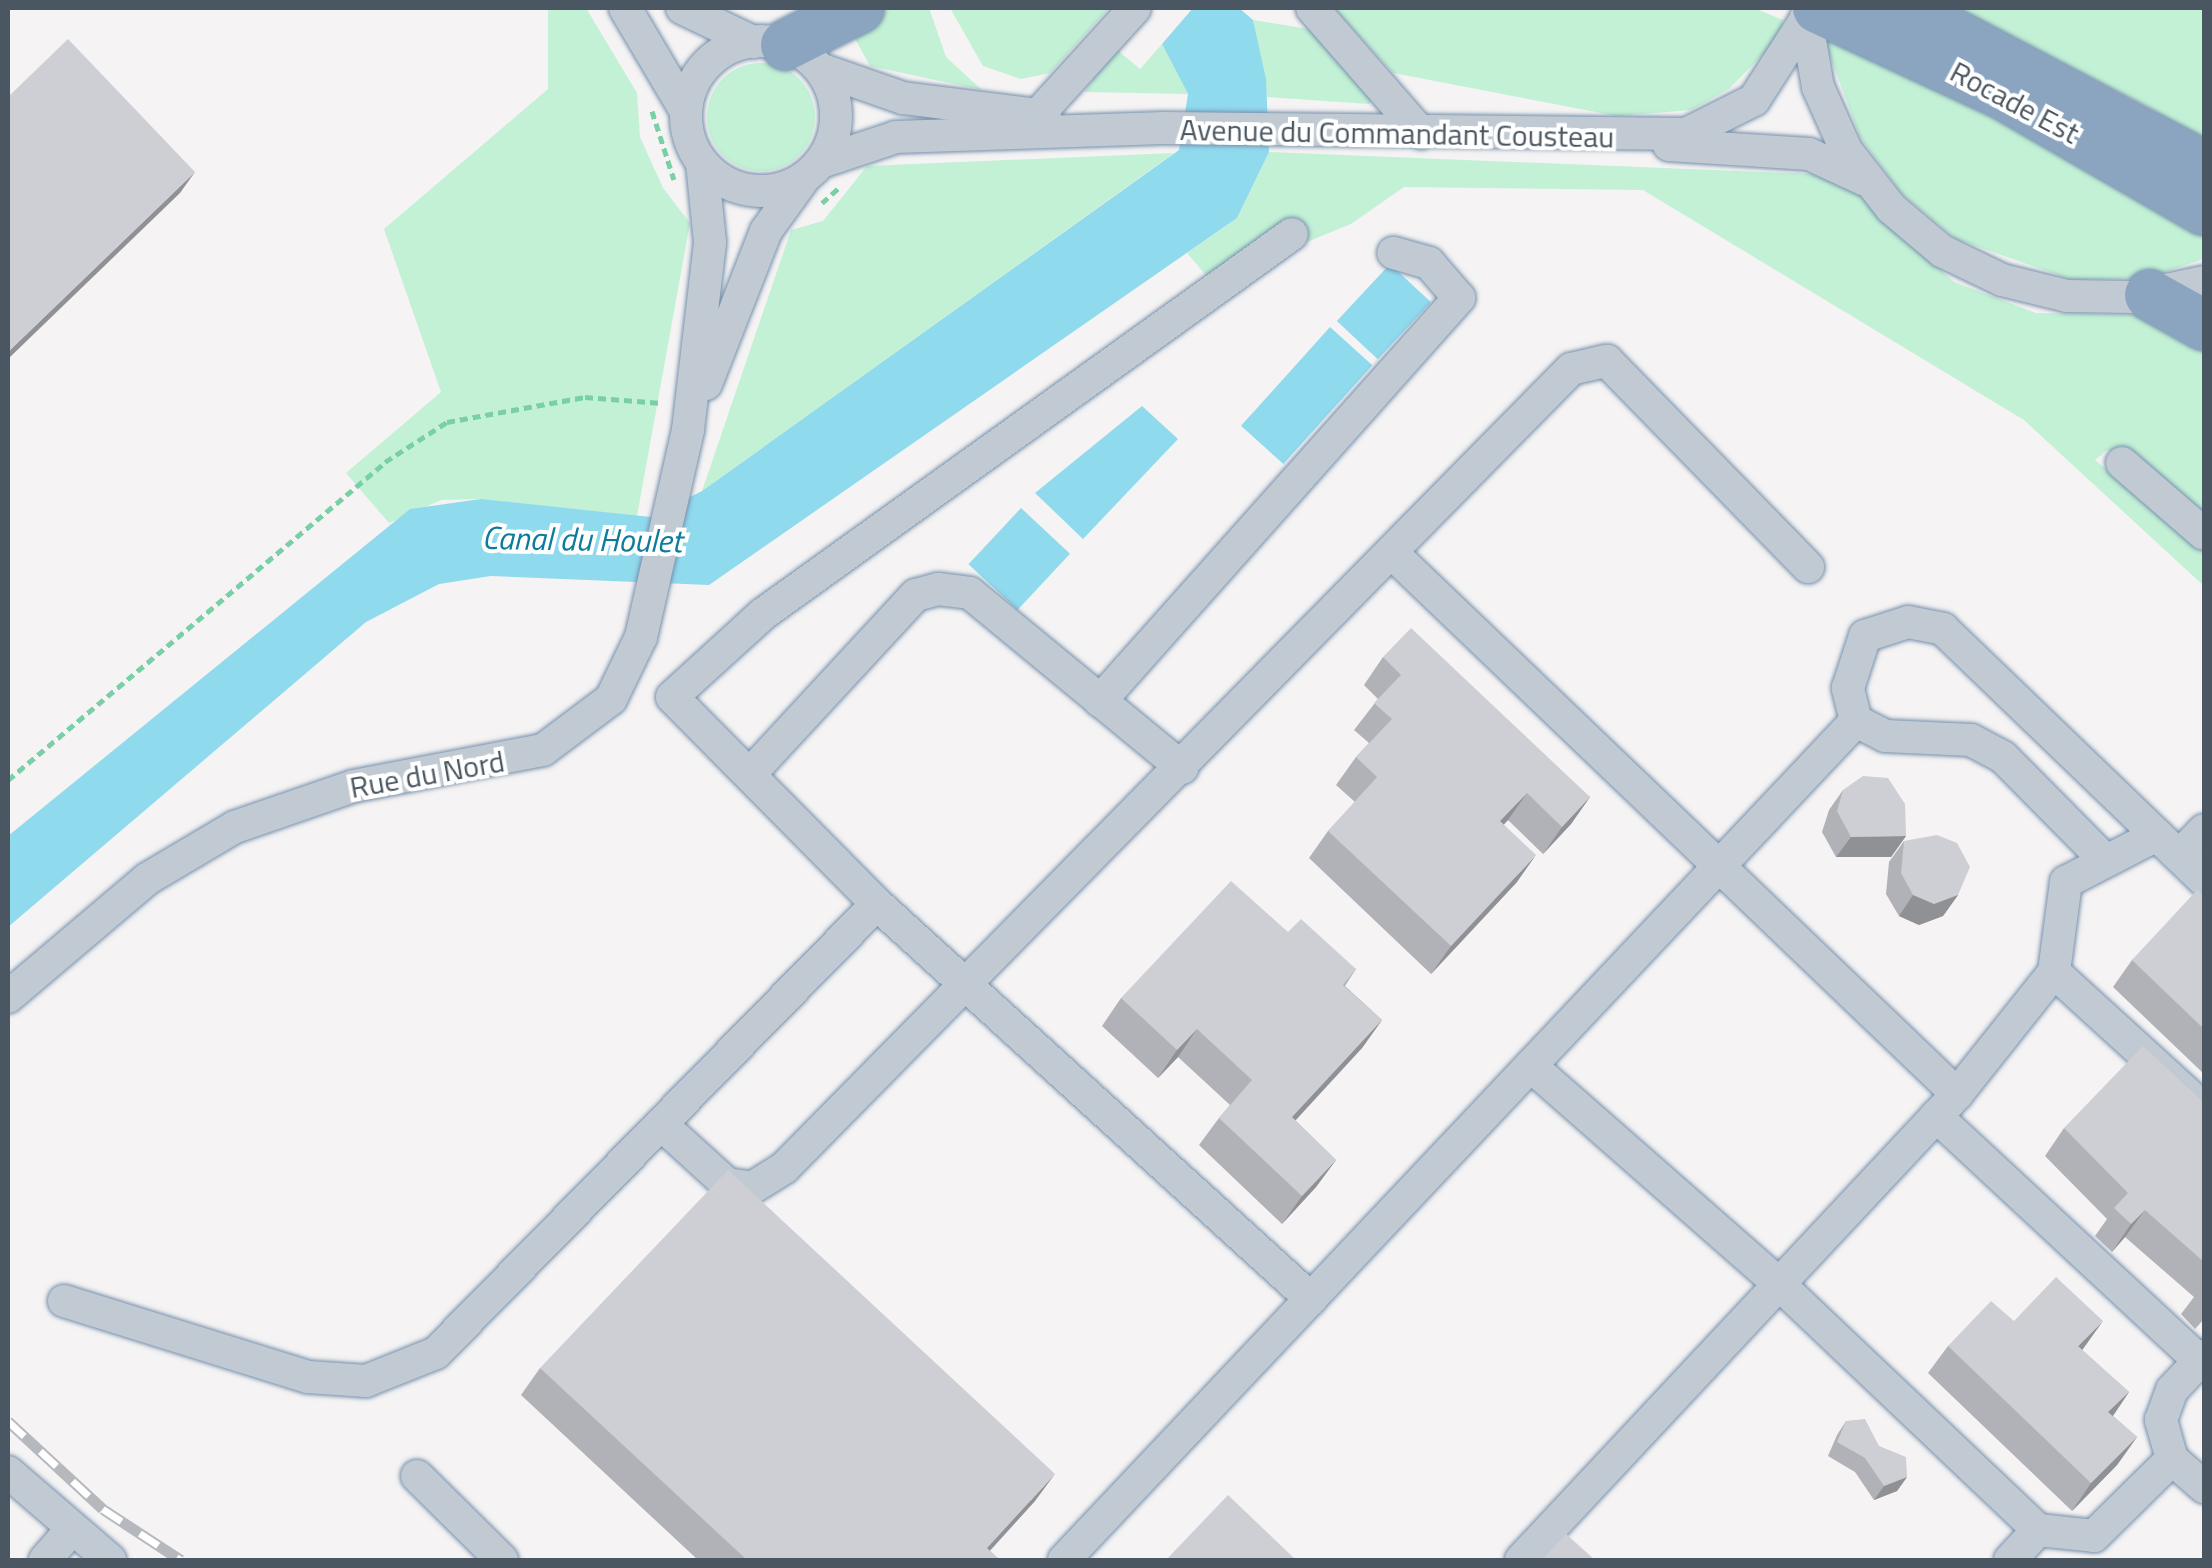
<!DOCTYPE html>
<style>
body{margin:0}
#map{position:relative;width:2212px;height:1568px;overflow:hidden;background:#f5f3f3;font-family:"Titillium Web",sans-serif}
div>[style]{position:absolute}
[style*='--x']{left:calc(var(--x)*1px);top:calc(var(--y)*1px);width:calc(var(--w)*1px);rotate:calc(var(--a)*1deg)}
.green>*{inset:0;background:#c3f1d5}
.round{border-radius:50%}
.water>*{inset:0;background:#90daee;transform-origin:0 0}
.path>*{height:5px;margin-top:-2.5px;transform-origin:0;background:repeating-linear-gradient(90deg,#7ad0a6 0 8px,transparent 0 13px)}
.roads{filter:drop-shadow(0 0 2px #7690ad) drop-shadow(0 0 2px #7690ad)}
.minor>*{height:32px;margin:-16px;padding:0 16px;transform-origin:16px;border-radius:16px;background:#c1cad2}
.minor>.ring{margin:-16px;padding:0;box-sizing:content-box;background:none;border:32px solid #c1cad2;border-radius:50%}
.highway>*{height:50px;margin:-25px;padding:0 25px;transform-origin:25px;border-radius:25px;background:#8ba5c1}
.rail>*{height:11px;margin-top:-5.5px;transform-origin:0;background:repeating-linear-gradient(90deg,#fff 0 22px,#b5b8bd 0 44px);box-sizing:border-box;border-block:2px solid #b5b8bd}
.wall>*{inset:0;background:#b0b2b7}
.shaded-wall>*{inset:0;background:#909195}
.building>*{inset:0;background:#cdcfd5}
span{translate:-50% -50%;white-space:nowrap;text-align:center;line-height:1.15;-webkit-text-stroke:8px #fff;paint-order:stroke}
.street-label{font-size:30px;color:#4a5661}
.water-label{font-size:32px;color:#0c7c9b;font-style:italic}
.frame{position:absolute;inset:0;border:10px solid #4a5661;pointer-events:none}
</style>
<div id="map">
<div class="green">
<i style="clip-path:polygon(548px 8px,586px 8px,637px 93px,640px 137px,663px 188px,690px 223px,637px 516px,481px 499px,441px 500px,389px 523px,346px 473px,441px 392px,384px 229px,548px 89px)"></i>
<i style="clip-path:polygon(880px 8px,929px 8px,946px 57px,982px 90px,870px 66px,849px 28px)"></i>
<i style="clip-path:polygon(950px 8px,1109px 8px,1050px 73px,1021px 79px,983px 66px)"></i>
<i style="clip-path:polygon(1334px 8px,1754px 8px,1783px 20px,1783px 34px,1729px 89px,1691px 110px,1617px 116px,1393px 73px)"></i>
<i style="clip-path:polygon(1952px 8px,2204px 8px,2204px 142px,2148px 107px)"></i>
<i style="clip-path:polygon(1253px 20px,1315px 30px,1376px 95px,1369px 104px,1267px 97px)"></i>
<i style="clip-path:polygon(1821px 32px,1915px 72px,2204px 232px,2204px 259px,2145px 278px,2072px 280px,1956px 239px,1902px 194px,1860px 137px)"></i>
<i style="clip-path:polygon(1162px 44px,1188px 94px,1084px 92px,1115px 48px,1140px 69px)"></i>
<i class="round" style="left:707px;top:63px;width:108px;height:108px"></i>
<i style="clip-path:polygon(1269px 152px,1838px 175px,1954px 282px,2036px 313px,2138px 315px,2204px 348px,2204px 518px,2131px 455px,2107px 450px,2095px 460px,2204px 550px,2204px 586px,2024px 420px,1643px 190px,1404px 187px,1351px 224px,1211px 281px,1187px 253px,1237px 218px)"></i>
<i style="clip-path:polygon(1174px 153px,702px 491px,791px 230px,823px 221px,867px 166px)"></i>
</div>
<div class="water">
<i style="clip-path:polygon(1193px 8px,1239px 8px,1253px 20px,1266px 79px,1269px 152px,1237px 218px,709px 585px,491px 576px,439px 584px,366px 622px,8px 927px,8px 836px,410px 509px,481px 499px,651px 517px,702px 491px,1179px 150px,1188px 94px,1162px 44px)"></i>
<i style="left:1390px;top:264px;width:56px;height:78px;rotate:43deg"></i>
<i style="left:1330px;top:327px;width:57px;height:133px;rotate:42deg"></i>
<i style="clip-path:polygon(1142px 406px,1178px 439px,1083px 539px,1035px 493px)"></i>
<i style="left:1021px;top:508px;width:67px;height:77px;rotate:43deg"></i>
</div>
<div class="path">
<i style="--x:652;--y:111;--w:72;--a:72.3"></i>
<i style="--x:822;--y:203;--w:24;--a:-42"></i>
<i style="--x:8;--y:780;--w:493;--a:-40.1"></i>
<i style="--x:385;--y:462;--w:74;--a:-32.8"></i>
<i style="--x:447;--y:422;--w:140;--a:-10.3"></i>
<i style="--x:585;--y:397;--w:77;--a:4.5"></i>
</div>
<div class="roads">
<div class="minor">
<i style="--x:625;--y:8;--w:120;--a:59.4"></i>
<i style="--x:682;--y:8;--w:79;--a:25.6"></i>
<i style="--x:1312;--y:8;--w:166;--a:48.9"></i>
<i style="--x:1806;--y:17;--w:71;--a:80.3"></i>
<i style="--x:1818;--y:87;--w:69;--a:66"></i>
<i style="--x:1846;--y:150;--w:73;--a:52.2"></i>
<i style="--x:1891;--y:208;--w:67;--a:40.1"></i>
<i style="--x:1942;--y:251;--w:67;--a:25.8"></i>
<i style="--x:2002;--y:280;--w:67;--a:13.8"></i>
<i style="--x:2067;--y:296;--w:66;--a:0.9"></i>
<i style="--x:2133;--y:297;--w:73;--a:-11.9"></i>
<i class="ring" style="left:686px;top:41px;width:118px;height:118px"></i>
<i style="--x:820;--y:69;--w:88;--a:19.3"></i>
<i style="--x:903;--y:98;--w:143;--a:7.2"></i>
<i style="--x:1038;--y:115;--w:144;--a:-47.8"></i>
<i style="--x:1669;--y:145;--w:140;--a:3.7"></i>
<i style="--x:1809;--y:154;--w:60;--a:24.8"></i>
<i style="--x:821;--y:162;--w:79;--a:-18.4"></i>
<i style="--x:896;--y:137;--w:268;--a:-1.9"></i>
<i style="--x:1164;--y:128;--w:522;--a:0.66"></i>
<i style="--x:1686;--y:134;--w:76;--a:-26.6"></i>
<i style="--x:1754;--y:100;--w:96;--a:-57.3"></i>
<i style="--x:706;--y:384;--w:164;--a:-68.6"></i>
<i style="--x:766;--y:231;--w:62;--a:-54.2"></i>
<i style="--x:2122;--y:463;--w:108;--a:40.9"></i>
<i style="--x:1391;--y:552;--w:784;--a:43.76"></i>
<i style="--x:1100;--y:701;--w:540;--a:-48.3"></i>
<i style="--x:1459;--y:298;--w:46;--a:-130.6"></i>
<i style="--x:1429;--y:263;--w:37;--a:-164"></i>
<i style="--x:1856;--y:721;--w:33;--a:27"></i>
<i style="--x:1885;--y:736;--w:86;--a:2.7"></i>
<i style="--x:1971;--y:740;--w:36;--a:28"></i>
<i style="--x:2003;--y:757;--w:146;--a:45.3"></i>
<i style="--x:750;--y:774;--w:244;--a:-47.2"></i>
<i style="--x:916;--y:595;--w:23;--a:-15"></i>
<i style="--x:938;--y:589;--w:32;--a:7"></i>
<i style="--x:970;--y:593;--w:275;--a:39.5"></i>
<i style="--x:2179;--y:856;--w:36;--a:-46"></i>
<i style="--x:877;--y:904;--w:587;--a:42.31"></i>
<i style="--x:2054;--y:972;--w:203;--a:42.4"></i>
<i style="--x:8;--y:997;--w:182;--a:-40.3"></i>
<i style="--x:147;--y:879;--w:102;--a:-30.6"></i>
<i style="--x:235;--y:827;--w:126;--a:-19"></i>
<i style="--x:354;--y:786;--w:192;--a:-10.8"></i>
<i style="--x:543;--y:750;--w:85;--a:-36.9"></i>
<i style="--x:611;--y:699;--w:69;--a:-64.2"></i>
<i style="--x:641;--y:637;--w:212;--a:-77.2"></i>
<i style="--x:688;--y:430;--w:189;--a:-83.3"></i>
<i style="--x:710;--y:242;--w:79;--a:-95.8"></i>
<i style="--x:1531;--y:1066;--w:330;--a:41.3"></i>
<i style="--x:1779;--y:1284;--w:357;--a:43.5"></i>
<i style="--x:2038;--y:1530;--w:41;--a:133"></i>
<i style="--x:1936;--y:1116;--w:360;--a:42.9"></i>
<i style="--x:661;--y:1124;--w:89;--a:42.3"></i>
<i style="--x:727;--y:1184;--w:25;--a:9"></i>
<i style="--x:752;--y:1188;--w:38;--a:-32"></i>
<i style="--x:784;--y:1168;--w:1122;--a:-45.43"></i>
<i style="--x:1571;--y:369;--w:37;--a:-13"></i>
<i style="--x:1607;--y:361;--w:288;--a:45.7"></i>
<i style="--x:64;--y:1301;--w:256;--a:17.3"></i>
<i style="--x:308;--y:1377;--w:58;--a:3.9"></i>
<i style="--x:366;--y:1381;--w:75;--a:-21.8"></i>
<i style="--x:436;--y:1353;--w:629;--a:-45.52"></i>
<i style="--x:877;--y:904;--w:291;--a:-134.7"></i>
<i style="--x:672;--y:697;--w:123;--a:-42.4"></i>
<i style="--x:763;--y:614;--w:651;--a:-35.69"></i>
<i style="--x:2172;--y:1459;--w:41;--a:-105.8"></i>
<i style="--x:2161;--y:1420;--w:32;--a:-70"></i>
<i style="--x:2172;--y:1390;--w:47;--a:-46.7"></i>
<i style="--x:8;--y:1472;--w:135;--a:40.8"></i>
<i style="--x:417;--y:1476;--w:120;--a:44.7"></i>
<i style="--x:2038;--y:1530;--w:56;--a:6.1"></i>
<i style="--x:2094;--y:1536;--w:110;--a:-44.6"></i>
<i style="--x:2172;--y:1459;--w:43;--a:41.2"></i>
<i style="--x:45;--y:1560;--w:40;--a:-49"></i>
<i style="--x:1064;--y:1560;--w:1154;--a:-46.65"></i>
<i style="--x:1856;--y:721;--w:34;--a:-104"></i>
<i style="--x:1848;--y:688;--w:55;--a:-71.9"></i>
<i style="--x:1865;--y:636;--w:45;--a:-18"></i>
<i style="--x:1908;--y:622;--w:36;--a:11"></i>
<i style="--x:1943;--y:629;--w:362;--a:43.9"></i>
<i style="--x:1521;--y:1560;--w:638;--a:-46.9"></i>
<i style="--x:1957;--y:1094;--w:156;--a:-51.5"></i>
<i style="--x:2054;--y:972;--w:91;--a:-82.4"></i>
<i style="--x:2066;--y:882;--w:102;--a:-27.3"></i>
</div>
<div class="highway">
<i style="--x:1818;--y:8;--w:206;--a:24.9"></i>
<i style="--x:2005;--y:95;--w:230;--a:30"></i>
<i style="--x:1904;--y:8;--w:339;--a:27.8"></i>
<i style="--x:786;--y:45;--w:82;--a:-26.9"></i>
<i style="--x:2150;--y:295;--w:62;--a:29.1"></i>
</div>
</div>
<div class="rail">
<i style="--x:8;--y:1421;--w:129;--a:42.8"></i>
<i style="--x:103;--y:1509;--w:93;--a:33.2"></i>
</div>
<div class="wall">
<i style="clip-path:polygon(1383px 657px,1590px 797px,1571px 824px,1543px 854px,1508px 820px,1504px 824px,1517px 882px,1431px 974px,1309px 858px,1328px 831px,1355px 802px,1336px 785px,1356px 757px,1369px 743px,1354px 730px,1378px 699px,1364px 685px)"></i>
<i style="clip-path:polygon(1843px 790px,1906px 836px,1891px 857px,1836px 857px,1822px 832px,1829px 810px)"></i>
<i style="clip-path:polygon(1904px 841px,1958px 895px,1943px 916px,1919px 925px,1899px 916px,1886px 894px,1889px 862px)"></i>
<i style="clip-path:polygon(2204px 897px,2204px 1074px,2113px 987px,2132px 960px)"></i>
<i style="clip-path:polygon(1288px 932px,1356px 969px,1345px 986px,1382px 1020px,1362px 1048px,1295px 1120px,1336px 1160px,1316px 1187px,1282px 1224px,1199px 1145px,1219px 1118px,1230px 1105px,1178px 1057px,1158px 1078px,1102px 1026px,1121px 998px)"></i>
<i style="clip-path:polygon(2204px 1103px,2204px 1319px,2195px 1329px,2181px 1314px,2194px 1297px,2125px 1237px,2112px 1252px,2095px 1236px,2107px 1219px,2045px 1156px,2064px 1128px)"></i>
<i style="clip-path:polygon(2014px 1321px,2082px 1350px,2129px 1392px,2113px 1416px,2137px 1437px,2117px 1465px,2072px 1511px,1928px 1373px,1948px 1346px)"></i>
<i style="clip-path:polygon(540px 1368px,1035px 1501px,990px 1551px,1000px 1560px,698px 1560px,521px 1395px)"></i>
<i style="clip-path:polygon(1846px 1421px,1879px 1446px,1907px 1477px,1897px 1491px,1874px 1500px,1855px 1472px,1828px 1456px,1837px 1435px)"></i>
</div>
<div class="shaded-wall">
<i style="clip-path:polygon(195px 172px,180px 193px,8px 359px,8px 352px)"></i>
<i style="clip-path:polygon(1527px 793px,1508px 820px,1481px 849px,1500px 821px)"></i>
<i style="clip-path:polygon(1590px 797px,1571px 824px,1543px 854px,1562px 827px)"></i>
<i style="clip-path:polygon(1906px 836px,1891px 857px,1836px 857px,1851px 837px)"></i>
<i style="clip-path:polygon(1536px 855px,1517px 882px,1431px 974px,1451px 946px)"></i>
<i style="clip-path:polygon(1913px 895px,1958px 895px,1943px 916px,1919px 925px,1899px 916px)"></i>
<i style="clip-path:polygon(1382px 1020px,1362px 1048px,1273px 1145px,1292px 1117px)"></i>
<i style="clip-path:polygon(1197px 1029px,1178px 1057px,1158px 1078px,1177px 1050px)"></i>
<i style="clip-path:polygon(1336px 1160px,1316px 1187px,1282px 1224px,1302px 1196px)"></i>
<i style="clip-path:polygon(2145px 1210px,2125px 1237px,2112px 1252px,2131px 1224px)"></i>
<i style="clip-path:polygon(2103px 1321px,2083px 1349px,2059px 1374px,2078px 1346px)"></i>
<i style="clip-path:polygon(2129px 1392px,2110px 1420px,2108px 1412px)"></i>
<i style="clip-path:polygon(2137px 1437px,2117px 1465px,2072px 1511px,2091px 1483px)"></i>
<i style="clip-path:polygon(1055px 1474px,1035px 1501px,981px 1560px,987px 1548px)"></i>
<i style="clip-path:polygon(1907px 1477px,1897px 1491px,1874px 1500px,1884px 1486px)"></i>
</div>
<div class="building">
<i style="clip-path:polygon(68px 39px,195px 172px,8px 352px,8px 97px)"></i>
<i style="clip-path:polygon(1411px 628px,1590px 797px,1562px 827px,1527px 793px,1500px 821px,1536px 855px,1451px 946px,1328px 831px,1377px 777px,1356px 757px,1392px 719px,1374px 703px,1401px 675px,1383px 657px)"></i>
<i style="clip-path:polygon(1863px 776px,1888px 778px,1905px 804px,1906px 836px,1851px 837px,1837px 811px,1843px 790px)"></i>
<i style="clip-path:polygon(1937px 835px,1957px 843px,1970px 867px,1958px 895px,1934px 904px,1913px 895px,1901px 873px,1904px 841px)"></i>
<i style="clip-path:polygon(1231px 881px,1288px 932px,1301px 919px,1356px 969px,1343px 985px,1382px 1020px,1292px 1117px,1336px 1160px,1302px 1196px,1219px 1118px,1252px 1080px,1197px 1029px,1177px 1050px,1121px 998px)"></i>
<i style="clip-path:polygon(2197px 890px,2204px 897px,2204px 1029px,2132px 960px)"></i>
<i style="clip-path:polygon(2143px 1046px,2204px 1103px,2204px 1262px,2145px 1210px,2131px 1224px,2114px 1208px,2128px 1193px,2064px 1128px)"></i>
<i style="clip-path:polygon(728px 1170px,1055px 1474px,987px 1548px,1000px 1560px,747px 1560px,540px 1368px)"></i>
<i style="clip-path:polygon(2056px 1277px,2103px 1321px,2078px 1346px,2129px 1392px,2108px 1412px,2137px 1437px,2091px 1483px,1948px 1346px,1991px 1301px,2014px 1321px)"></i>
<i style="clip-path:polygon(1865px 1419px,1879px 1446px,1906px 1457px,1907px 1477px,1884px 1486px,1865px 1458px,1837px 1442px,1846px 1421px)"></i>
<i style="clip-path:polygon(1228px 1495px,1296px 1560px,1166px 1560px)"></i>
<i style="clip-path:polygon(1566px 1534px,1595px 1560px,1542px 1560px)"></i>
</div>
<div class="street-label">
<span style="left:2015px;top:102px;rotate:28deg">Rocade Est</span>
<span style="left:1397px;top:133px;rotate:1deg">Avenue du Commandant Cousteau</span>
<span style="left:427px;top:774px;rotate:-10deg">Rue du Nord</span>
</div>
<div class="water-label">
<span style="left:582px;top:539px;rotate:1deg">Canal du Houlet</span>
</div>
<div class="frame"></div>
</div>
